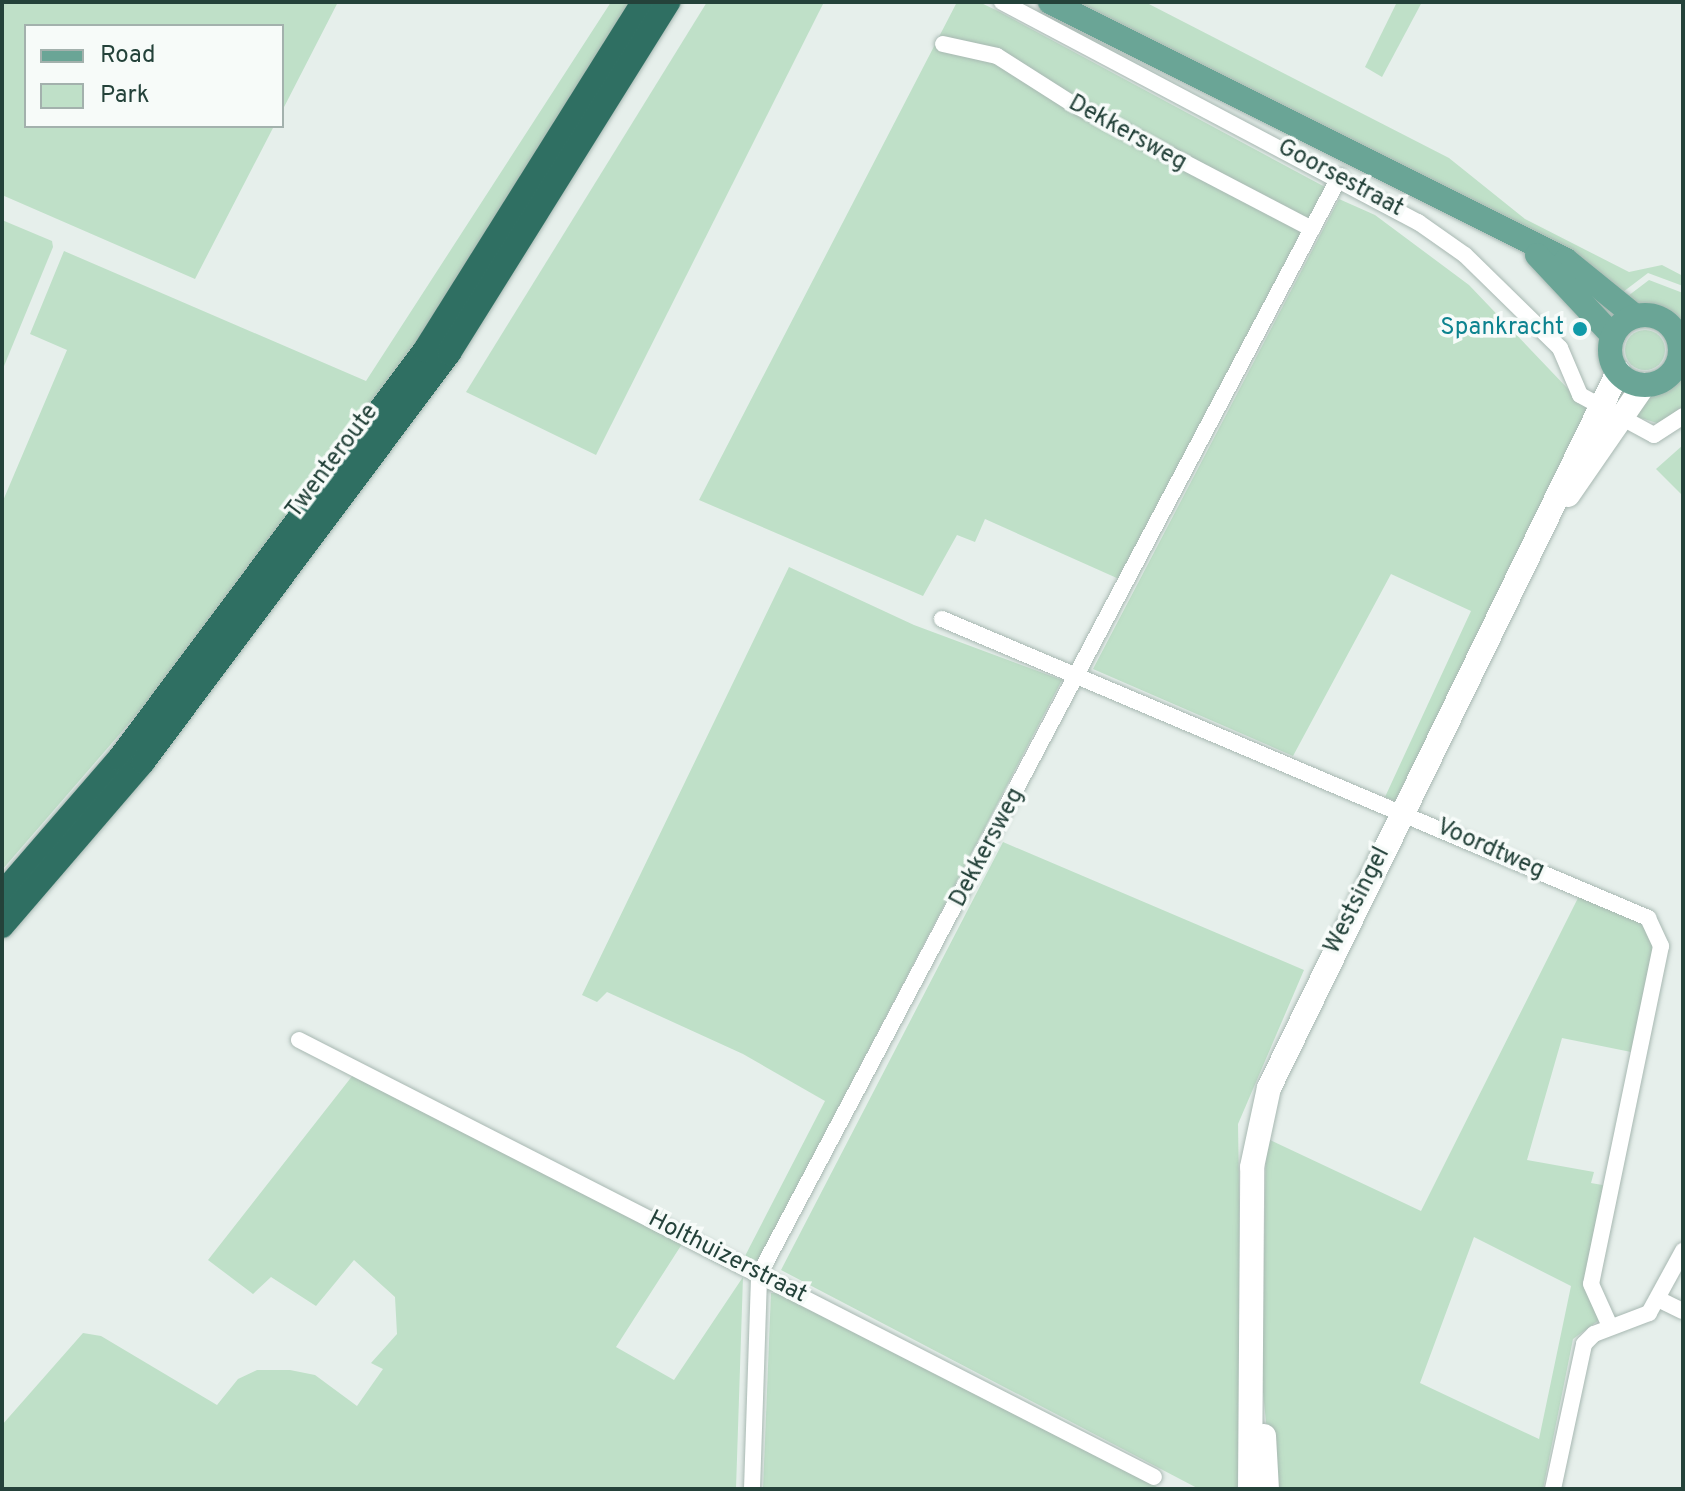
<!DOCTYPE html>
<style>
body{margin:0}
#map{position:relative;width:1685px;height:1491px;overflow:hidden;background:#e6efeb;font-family:Overpass,sans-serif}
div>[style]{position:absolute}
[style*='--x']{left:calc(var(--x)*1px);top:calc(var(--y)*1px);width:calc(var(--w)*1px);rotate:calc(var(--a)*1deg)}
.green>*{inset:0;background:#bfe0c8}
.round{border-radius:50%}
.roads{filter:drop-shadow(0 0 2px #a8b8b2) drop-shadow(0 0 2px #a8b8b2)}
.street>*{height:16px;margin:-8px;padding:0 8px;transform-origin:8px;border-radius:8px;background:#fff}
.secondary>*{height:24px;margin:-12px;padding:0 12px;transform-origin:12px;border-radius:12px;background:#fff}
.primary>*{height:24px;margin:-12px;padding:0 12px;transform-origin:12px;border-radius:12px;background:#6aa596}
.primary>.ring{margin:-12px;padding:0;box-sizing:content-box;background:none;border:24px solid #6aa596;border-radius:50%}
.highway>*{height:24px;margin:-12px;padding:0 12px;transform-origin:12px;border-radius:12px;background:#2f6f62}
.dots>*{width:22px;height:22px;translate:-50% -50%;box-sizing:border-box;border:4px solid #f7fbf9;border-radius:50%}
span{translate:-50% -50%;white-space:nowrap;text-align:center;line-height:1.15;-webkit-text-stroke:7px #f7fbf9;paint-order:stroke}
.street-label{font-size:24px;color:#24423a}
.culture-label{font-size:24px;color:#0d838f}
.right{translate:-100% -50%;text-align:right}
.frame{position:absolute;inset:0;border:4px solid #24423a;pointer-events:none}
.legend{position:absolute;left:24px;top:24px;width:260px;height:104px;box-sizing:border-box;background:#f7fbf9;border:2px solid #a3b1ad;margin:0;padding:10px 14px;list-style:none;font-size:24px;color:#24423a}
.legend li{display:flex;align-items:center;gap:16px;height:40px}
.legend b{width:40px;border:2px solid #a3b1ad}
</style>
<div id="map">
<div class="green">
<i style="clip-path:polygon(2px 2px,338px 2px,282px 111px,282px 26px,26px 26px,26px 126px,274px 126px,195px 279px,2px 195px)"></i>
<i style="clip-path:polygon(611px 2px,633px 2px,397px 372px,176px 669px,2px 870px,2px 503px,67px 350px,30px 334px,64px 251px,366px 381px)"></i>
<i style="clip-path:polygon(707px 2px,824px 2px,596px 455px,466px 392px)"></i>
<i style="clip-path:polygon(957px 2px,979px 2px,998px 11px,1325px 187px,1119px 579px,985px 519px,975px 542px,957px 535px,923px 596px,699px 500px)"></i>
<i style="clip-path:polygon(1076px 2px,1145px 2px,1449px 158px,1525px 219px,1629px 272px,1662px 265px,1683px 276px,1683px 286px,1648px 273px,1619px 295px)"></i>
<i style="clip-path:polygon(1397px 2px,1422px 2px,1382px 77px,1365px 67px)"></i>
<i style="clip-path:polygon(1339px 199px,1375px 215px,1469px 285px,1591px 413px,1395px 801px,1385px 797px,1471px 611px,1391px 574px,1293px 756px,1093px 669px)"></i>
<i style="clip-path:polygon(2px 220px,52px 241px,53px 247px,2px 371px)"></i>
<i style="clip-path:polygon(1649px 280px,1683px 293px,1683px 330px,1668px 313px,1624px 299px)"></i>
<i class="round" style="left:1625px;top:330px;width:40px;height:40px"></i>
<i style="clip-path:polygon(1683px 375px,1683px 409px,1657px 423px,1631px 415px,1649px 390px)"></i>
<i style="clip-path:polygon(1683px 445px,1683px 496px,1656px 469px)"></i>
<i style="clip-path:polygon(789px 567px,914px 625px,1062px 680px,758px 1261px,745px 1256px,825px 1101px,743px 1054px,607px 992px,597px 1002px,582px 995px)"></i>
<i style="clip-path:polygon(1003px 842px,1304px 970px,1238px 1124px,1244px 1489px,1199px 1489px,781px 1270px)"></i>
<i style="clip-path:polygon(evenodd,1580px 894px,1646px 921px,1657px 940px,1636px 1053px,1562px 1038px,1527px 1160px,1594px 1172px,1591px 1183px,1608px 1186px,1588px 1283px,1599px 1320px,1573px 1339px,1543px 1489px,1273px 1489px,1262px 1383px,1266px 1138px,1421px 1211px,1580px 894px,1474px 1237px,1571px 1286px,1539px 1439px,1420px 1383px,1474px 1237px)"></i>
<i style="clip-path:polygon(353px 1075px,682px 1244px,616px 1347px,674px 1380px,743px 1277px,736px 1489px,2px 1489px,2px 1425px,83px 1333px,101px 1336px,217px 1405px,238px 1379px,257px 1370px,290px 1370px,315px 1375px,357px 1406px,383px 1369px,371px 1363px,397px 1334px,395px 1297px,354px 1260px,316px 1306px,271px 1277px,253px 1294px,208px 1260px)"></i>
<i style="clip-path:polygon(771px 1293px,776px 1293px,1161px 1489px,763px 1489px)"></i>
</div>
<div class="roads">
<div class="street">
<i style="--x:1002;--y:2;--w:471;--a:27.9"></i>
<i style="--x:1418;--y:222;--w:57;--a:35.1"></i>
<i style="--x:1465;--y:255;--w:133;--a:44.4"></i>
<i style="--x:1560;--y:348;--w:51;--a:66.9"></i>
<i style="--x:1580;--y:395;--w:84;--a:28.4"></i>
<i style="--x:1654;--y:435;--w:35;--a:-33"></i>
<i style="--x:943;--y:44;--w:55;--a:12.5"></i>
<i style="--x:997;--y:56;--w:88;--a:32.4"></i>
<i style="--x:1071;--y:103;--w:272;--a:27.6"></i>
<i style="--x:942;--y:619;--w:767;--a:22.95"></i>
<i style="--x:1648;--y:918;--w:31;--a:65"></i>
<i style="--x:1661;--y:946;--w:345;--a:101.7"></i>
<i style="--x:1591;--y:1284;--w:46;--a:65.7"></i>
<i style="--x:299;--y:1040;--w:960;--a:27.07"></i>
<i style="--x:1660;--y:1300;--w:25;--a:26"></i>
<i style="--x:752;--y:1489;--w:214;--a:-88.1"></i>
<i style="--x:759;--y:1275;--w:1243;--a:-62.14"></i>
<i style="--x:1553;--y:1489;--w:148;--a:-77.9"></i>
<i style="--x:1584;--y:1344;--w:14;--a:-45"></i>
<i style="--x:1594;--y:1334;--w:59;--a:-20.9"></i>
<i style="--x:1649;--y:1313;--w:71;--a:-61.3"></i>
</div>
<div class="secondary">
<i style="--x:1568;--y:495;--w:134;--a:-55.4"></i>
<i style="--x:1264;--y:1436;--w:53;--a:86.8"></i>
<i style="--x:1250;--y:1489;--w:322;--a:-89.6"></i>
<i style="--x:1252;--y:1167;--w:81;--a:-77.9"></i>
<i style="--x:1269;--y:1088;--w:797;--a:-64.01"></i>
</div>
<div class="primary">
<i style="--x:1050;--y:2;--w:577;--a:26.57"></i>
<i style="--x:1566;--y:260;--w:89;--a:39.1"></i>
<i style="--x:1537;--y:255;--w:111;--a:46.8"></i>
<i class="ring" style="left:1610px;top:315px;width:46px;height:46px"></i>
</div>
<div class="highway">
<i style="--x:2;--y:894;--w:179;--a:-49.1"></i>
<i style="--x:119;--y:759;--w:511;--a:-53.2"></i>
<i style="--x:425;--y:350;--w:411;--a:-57.9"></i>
<i style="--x:2;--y:926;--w:216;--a:-49.3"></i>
<i style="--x:143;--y:762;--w:511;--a:-53.2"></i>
<i style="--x:449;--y:353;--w:414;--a:-58"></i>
</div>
</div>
<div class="dots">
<i style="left:1580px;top:329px;background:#0f9aa8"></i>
</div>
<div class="street-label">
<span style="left:1127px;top:134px;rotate:29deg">Dekkersweg</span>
<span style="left:1340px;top:179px;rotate:28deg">Goorsestraat</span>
<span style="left:333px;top:462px;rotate:-53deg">Twenteroute</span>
<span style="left:988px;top:848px;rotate:-62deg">Dekkersweg</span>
<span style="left:1490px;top:850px;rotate:24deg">Voordtweg</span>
<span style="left:1358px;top:901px;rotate:-63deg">Westsingel</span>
<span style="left:727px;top:1258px;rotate:27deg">Holthuizerstraat</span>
</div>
<div class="culture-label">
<span class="right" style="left:1564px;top:329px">Spankracht</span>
</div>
<div class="frame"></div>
<ul class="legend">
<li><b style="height:10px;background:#6aa596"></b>Road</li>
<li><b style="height:22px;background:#bfe0c8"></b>Park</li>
</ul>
</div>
